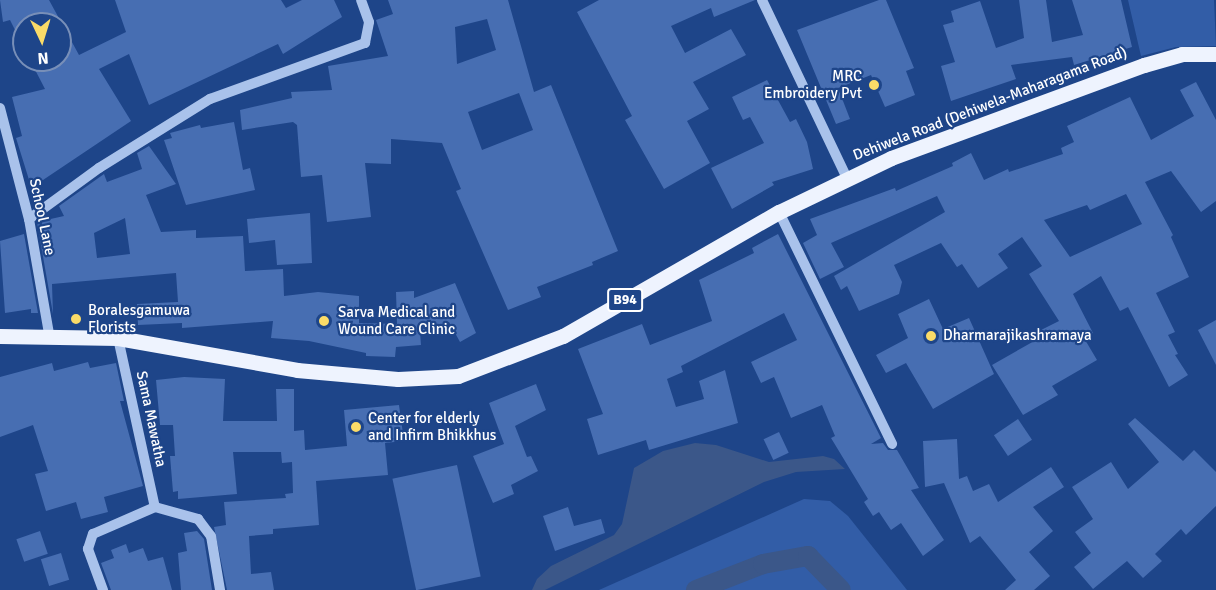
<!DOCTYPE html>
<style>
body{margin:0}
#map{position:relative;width:1216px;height:590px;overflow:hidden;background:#1e4589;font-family:Signika,sans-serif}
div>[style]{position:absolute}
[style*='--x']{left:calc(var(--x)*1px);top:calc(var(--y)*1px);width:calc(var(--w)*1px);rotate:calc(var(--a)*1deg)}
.green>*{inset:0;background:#325da7}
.water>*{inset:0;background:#3b5789}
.canal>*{height:20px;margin:-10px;padding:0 10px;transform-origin:10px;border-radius:10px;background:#3b5789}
.building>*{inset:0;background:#476eb2;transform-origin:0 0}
.minor>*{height:10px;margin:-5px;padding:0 5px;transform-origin:5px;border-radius:5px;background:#a9c2eb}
.major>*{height:15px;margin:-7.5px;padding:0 7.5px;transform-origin:7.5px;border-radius:7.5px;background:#eef3fe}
.dots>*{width:16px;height:16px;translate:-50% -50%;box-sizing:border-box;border:3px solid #1e4589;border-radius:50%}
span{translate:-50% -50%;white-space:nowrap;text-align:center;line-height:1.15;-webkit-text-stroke:4.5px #1e4589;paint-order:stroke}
.shield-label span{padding:2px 4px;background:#1e4589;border:2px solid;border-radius:4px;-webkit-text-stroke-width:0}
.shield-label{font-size:14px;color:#fff;font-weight:700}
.poi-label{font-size:15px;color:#fff}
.right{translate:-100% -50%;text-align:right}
.left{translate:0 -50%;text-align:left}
.street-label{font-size:15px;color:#fff}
.north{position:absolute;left:12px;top:12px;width:60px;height:60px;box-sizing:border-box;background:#1e4589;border:2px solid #788fb8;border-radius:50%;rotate:176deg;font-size:16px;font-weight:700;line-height:24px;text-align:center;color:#fff}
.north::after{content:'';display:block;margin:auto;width:21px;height:27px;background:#fadb68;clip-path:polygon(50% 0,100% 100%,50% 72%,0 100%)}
</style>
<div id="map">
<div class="green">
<i style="clip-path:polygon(1128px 0,1214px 0,1216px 46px,1176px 47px,1141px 56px)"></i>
<i style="clip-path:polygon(804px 499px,830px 501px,848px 516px,907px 590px,599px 590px)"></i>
</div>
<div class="water">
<i style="clip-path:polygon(695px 443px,716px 445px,769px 462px,823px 456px,834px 459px,845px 469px,796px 472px,764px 482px,545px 590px,532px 590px,537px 579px,551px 566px,614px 535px,622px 524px,634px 468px,663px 451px)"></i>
</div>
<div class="canal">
<i style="--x:696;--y:590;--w:72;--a:-21.2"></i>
<i style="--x:763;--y:564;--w:46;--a:-10.1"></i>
<i style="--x:808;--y:556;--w:47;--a:45.9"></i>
</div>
<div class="building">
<i style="clip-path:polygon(0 0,49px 0,79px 55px,126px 32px,115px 0,281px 0,286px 8px,302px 0,334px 0,342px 17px,283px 54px,278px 44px,149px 105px,129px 54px,99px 69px,131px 121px,43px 180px,30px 183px,16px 138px,22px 136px,12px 97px,45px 89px,30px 60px,60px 60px,60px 24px,24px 24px,24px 48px,10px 20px,3px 22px)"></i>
<i style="clip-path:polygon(evenodd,388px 0,508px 0,534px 92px,551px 85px,618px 251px,592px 262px,593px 265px,537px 287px,541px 297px,508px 310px,456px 191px,461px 189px,442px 143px,391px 139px,391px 164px,365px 163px,371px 217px,327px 222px,322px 175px,301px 177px,297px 125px,293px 122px,242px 130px,240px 110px,292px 98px,291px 92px,332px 90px,328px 66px,388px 56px,376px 20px,393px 14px,388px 0,487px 19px,496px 50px,457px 64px,455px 27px,487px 19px,388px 0,519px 93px,533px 130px,482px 150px,468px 112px,519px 93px)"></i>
<i style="clip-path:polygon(599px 0,755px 0,714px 17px,711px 8px,671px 26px,685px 53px,731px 29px,746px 55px,693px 82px,709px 109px,687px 121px,710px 163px,664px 189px,625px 120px,632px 116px,577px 12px)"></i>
<i style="clip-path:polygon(879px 0,886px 0,914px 68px,906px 71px,915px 95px,885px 107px,871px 75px,838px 88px,850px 119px,836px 124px,797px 30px)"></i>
<i style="clip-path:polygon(1019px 0,1046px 0,1052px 42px,1083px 35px,1072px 0,1121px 0,1132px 47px,1074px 65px,1072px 57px,1011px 65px,1016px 79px,951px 101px,941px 66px,955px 62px,943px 25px,954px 22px,951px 11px,980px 1px,996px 48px,1024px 38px)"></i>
<i style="clip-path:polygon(767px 80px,790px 122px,796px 119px,807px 142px,813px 169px,772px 182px,774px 185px,732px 209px,711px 168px,764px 143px,750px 117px,743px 120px,732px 97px)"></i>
<i style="clip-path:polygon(evenodd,1196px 82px,1216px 120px,1216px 201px,1201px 212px,1171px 171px,1145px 182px,1173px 235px,1171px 237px,1189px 277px,1156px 293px,1175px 332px,1168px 335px,1178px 354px,1175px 355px,1188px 375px,1169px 387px,1128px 307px,1120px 311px,1101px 276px,1073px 294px,1093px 333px,1084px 338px,1097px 360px,1052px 386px,1058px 395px,1023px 415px,992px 365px,1036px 340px,1033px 334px,1059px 321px,1029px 274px,1042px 266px,1022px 237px,998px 254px,1008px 268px,978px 288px,962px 264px,957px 267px,941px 243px,894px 265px,902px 282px,899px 294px,859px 311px,847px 286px,841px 290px,834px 276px,945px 212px,937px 196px,831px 243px,844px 267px,820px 279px,803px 243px,817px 235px,810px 219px,895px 188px,896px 191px,953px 166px,952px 163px,971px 153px,984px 180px,1008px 169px,1009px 172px,1063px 154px,1061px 148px,1074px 142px,1067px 126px,1130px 97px,1151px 140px,1194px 116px,1180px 90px,1196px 82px,1126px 194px,1142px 224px,1070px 257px,1044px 220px,1087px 205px,1090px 210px,1126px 194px)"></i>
<i style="clip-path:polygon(234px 122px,243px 170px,250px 168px,255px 190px,186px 205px,164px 140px,172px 138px,170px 133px,200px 125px,201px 128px)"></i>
<i style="clip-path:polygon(evenodd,149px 146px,176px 184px,146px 195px,161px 232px,196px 230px,196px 238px,243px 236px,245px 271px,283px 269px,284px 296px,318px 292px,359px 296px,359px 323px,397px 324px,396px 292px,414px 291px,414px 298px,455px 283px,476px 333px,460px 342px,449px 322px,420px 332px,421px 345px,396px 347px,395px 357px,366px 356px,366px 353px,309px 341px,271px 338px,273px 321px,182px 328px,182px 323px,138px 325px,137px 304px,178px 302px,176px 273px,52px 284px,53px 314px,37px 222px,64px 216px,59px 206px,104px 174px,107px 182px,142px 169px,137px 153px,149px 146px,125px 218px,130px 254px,97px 258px,94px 233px,125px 218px)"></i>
<i style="clip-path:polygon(310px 213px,312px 263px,277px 265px,275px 240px,249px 243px,247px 219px)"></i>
<i style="clip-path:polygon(24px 234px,38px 313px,31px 313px,31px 309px,5px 313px,0 241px)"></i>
<i style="clip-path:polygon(778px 234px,881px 438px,871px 444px,883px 443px,888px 450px,897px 450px,919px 488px,911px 490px,944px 540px,923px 556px,901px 523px,891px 530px,879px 512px,873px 516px,864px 502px,868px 499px,831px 438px,835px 436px,822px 405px,791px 418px,774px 377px,761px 383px,751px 362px,797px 340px,784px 313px,681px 366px,683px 372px,667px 379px,676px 407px,704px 399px,699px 381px,725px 370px,738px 423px,649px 450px,646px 440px,598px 455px,587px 419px,603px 414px,578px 349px,642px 324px,650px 345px,712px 321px,699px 280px,754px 253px,752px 248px)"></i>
<i style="clip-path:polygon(929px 299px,943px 329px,969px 318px,994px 374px,933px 409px,906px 363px,886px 373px,876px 355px,908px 338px,898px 314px)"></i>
<i style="clip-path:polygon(1216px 320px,1216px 365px,1198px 330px)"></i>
<i style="clip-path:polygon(88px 362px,90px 368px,116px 363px,124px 401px,120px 401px,143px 486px,104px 497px,108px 512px,81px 519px,76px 502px,46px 511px,35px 474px,48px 471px,33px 425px,0 437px,0 377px,52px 363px,54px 371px)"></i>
<i style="clip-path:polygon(184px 377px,225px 379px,223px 421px,277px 421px,276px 389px,294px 389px,294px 431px,304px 430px,305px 450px,347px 446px,344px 410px,399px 405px,404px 441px,385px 443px,388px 475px,316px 481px,319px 525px,273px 529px,273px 534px,249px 536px,251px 574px,271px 572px,274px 590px,227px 590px,214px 527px,226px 525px,224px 502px,286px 498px,285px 494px,293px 493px,292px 462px,282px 463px,281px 452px,233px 452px,237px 494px,178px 499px,178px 491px,173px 492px,170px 456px,175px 456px,173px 425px,160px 425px,156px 380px)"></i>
<i style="clip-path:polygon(536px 384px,546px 410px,515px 426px,527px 457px,531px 456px,538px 471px,511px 485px,514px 494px,493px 503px,473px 456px,504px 444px,489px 403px)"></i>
<i style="clip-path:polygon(1135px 418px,1183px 461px,1194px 450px,1216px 472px,1216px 506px,1186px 535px,1181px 529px,1155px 554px,1162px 561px,1143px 578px,1127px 561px,1093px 589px,1074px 567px,1091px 553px,1075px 532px,1093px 519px,1072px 487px,1111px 462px,1128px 489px,1159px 462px,1128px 424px)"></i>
<i style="left:1018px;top:419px;width:25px;height:29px;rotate:56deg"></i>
<i style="left:779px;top:432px;width:23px;height:17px;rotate:65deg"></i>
<i style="clip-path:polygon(957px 439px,959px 479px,967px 476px,973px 491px,989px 484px,998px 502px,1051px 467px,1064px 487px,1033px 507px,1053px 531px,1029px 552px,1050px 576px,1034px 590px,1005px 590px,1016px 580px,980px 536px,970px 543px,944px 483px,925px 487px,923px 441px)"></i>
<i style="left:457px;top:465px;width:114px;height:66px;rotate:78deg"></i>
<i style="clip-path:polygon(568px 507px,574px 526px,601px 519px,605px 533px,555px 551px,543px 516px)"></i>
<i style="left:40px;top:531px;width:24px;height:25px;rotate:71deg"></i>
<i style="clip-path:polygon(197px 531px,204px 539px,212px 590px,181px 590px,178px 553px,187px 551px,184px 533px)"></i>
<i style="clip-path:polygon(126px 544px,129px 553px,143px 548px,148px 561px,163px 557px,172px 590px,111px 590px,101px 563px,114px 558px,111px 550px)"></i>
<i style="left:61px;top:553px;width:28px;height:21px;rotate:73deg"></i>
</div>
<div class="minor">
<i style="--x:762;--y:0;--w:197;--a:64.5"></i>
<i style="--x:0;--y:108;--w:115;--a:75.4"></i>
<i style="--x:29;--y:219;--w:117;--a:80.1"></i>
<i style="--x:779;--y:212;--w:258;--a:64"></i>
<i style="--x:29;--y:219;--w:87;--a:-36.1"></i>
<i style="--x:99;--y:168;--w:131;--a:-31.9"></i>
<i style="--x:210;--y:99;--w:165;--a:-19.9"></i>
<i style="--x:365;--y:43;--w:21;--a:-79"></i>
<i style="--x:369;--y:22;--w:23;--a:-110"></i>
<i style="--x:118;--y:338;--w:173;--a:77.7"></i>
<i style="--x:103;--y:590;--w:44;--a:-110.1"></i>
<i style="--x:88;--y:549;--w:16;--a:-72"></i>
<i style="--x:93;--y:534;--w:68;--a:-23.5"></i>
<i style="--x:155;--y:507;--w:45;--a:15.6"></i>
<i style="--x:198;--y:519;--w:21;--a:53"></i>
<i style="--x:211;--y:536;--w:55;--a:80.5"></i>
</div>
<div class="major">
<i style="--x:0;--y:336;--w:118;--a:1"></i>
<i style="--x:118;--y:338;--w:182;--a:10.1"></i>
<i style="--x:297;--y:370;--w:101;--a:5.1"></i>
<i style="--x:398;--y:379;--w:60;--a:-2.9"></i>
<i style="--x:458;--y:376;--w:112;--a:-20.9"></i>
<i style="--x:563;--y:336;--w:249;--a:-29.9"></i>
<i style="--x:779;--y:212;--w:124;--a:-25.7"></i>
<i style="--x:891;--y:158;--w:270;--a:-20.2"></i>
<i style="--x:1144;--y:65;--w:40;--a:-16"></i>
<i style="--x:1182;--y:54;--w:34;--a:0"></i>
</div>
<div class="dots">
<i style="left:874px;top:85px;background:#fadb68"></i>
<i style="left:76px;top:319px;background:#fadb68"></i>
<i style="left:324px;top:321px;background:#fadb68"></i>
<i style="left:931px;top:336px;background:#fadb68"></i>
<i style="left:356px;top:427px;background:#fadb68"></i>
</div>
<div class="shield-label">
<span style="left:625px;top:300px">B94</span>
</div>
<div class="poi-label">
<span class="right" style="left:862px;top:85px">MRC<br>Embroidery Pvt</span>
<span class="left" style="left:88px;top:319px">Boralesgamuwa<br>Florists</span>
<span class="left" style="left:338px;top:321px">Sarva Medical and<br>Wound Care Clinic</span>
<span class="left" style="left:943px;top:336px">Dharmarajikashramaya</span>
<span class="left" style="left:368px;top:427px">Center for elderly<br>and Infirm Bhikkhus</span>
</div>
<div class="street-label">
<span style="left:990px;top:104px;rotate:-21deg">Dehiwela Road (Dehiwela-Maharagama Road)</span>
<span style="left:42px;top:217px;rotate:78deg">School Lane</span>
<span style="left:151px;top:419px;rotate:78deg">Sama Mawatha</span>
</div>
<div class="north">N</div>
</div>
